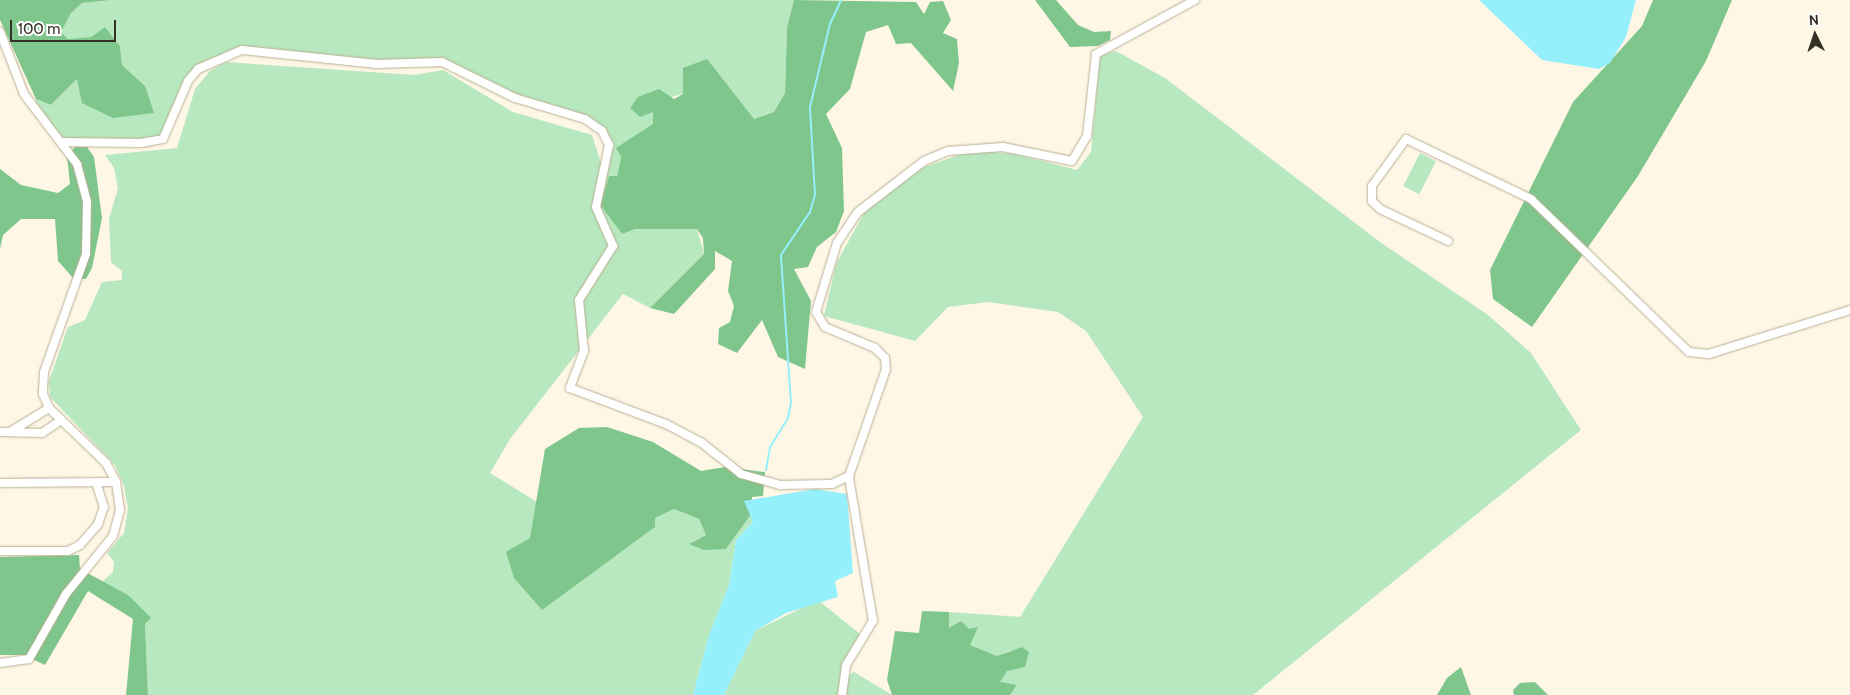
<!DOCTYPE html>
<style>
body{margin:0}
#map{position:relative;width:1850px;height:695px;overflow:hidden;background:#fef7e6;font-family:Cabin,sans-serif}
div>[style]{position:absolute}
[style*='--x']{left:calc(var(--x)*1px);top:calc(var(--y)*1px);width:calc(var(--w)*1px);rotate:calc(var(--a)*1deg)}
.green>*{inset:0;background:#b8e8bf;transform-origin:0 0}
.forest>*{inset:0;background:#7fc68c}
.water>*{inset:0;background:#96f0fc}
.stream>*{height:2px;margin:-1px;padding:0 1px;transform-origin:1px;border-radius:1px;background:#96f0fc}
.roads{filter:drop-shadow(0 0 1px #baaf94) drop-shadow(0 0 1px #baaf94)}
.minor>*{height:8px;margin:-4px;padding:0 4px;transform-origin:4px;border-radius:4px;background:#fff}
span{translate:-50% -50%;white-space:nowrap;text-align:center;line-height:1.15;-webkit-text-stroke:4px #fff;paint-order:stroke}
.north{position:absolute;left:1790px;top:10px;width:50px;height:50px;-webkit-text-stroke:4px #fff;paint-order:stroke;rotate:356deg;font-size:14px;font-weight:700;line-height:20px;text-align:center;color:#353025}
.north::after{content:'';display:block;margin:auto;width:18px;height:22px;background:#353025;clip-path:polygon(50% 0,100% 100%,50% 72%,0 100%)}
.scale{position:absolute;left:10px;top:20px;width:106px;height:22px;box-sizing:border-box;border:2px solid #353025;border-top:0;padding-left:6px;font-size:15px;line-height:18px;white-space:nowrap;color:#353025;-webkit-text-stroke:4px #fff;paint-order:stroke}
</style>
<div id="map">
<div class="green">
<i style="clip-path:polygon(111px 0,794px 0,787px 27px,785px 93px,774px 112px,754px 119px,683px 94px,630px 108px,640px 117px,653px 111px,653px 124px,621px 156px,617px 176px,609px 176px,600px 205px,622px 234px,635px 229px,697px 229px,704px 254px,650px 308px,623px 294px,510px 439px,490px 473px,537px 502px,530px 538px,542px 609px,655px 527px,655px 518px,674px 509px,699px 519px,706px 535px,690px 543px,726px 549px,752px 513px,753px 522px,736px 540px,729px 585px,709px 635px,693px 695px,148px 695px,145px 624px,128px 595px,102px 582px,113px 572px,114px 562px,107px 553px,124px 533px,128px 508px,124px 486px,115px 465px,50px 397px,49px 381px,68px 327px,85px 320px,102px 282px,122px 280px,122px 271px,111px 262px,109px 219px,118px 188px,114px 168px,105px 155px,177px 148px,195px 89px,210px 71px,226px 62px,414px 75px,443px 70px,513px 112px,592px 135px,604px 172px,609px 145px,598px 126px,539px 106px,453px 65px,377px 64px,242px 50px,211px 61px,188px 81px,163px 139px,61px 142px,36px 110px,36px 99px,51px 105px,77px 79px,145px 86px,122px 65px,120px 46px,105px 27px,91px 37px,68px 39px,61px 32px,71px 13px,82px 3px)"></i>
<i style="clip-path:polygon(1116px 51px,1165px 78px,1380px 242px,1488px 315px,1531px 353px,1581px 430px,1253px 695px,1010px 695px,1017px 686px,1000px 683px,1012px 650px,997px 656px,970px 645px,969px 629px,948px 628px,949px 612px,1020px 617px,1143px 417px,1086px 331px,1058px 312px,988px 302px,948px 307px,915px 341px,824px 316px,836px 264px,865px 211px,921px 168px,973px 150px,1015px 154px,1077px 170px,1091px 152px,1100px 55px)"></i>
<i style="left:1420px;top:153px;width:18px;height:37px;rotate:27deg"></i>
<i style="clip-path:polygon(818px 600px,865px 638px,853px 653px,845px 678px,854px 672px,892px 695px,724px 695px,755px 631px)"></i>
</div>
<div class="forest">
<i style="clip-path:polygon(0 0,111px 0,82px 3px,71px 13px,61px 32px,68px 39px,91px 37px,105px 27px,120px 46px,122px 65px,145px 86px,154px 113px,113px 118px,82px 103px,77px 79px,51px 105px,36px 99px,0 20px)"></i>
<i style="clip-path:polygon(794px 0,916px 2px,924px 14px,930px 2px,943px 1px,951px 20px,943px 33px,957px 39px,959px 63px,953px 91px,911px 43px,896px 44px,888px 25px,866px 32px,850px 89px,826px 114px,842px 148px,844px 211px,836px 232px,817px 247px,808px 267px,794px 269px,811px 301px,805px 369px,778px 357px,762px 320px,737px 353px,718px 344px,719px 328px,730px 322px,734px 306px,728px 291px,732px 261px,715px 251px,715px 269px,674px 314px,650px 308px,704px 254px,703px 238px,697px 229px,635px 229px,622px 234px,600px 205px,609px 176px,617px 176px,621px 157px,616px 148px,653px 124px,653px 112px,640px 117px,630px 108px,638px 97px,659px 89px,674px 99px,683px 94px,683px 68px,707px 59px,754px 119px,774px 112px,785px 93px,787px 27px)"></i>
<i style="clip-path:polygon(1035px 0,1056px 0,1078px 25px,1094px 32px,1111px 31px,1110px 40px,1098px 46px,1070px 47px)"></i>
<i style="clip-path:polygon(1653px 0,1732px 0,1706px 61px,1638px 176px,1532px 327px,1493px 299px,1490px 270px,1573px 102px,1642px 26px)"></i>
<i style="clip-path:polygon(75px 147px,87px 147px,94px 157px,102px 218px,92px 268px,86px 279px,74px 279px,58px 261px,55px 219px,21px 219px,3px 235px,0 249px,0 169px,21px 185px,58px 193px,70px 184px,67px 156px)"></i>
<i style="clip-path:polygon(607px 427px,653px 442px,701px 471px,725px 467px,765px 472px,763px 496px,752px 497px,752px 513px,726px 549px,704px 550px,689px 544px,706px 535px,699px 519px,674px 509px,655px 518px,655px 527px,542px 610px,514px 578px,506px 552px,530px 538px,545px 449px,579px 428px)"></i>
<i style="clip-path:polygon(79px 555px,80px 569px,128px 595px,151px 618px,145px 624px,148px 695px,126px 695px,133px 619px,88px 591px,45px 665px,24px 655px,0 655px,0 557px)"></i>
<i style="clip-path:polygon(922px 611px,949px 612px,949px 628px,961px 621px,969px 629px,978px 627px,970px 645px,997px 656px,1022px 647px,1029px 652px,1025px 667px,1007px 671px,1000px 682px,1017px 685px,1010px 695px,892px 695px,887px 680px,895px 631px,919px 633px)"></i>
<i style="clip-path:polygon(1461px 667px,1471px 695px,1437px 695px,1447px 678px)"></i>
<i style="clip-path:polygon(1535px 682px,1548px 695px,1514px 695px,1513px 690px,1520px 683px)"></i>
</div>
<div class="water">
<i style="clip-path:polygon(1479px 0,1636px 0,1626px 37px,1610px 63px,1599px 69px,1542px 60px)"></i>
<i style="clip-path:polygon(815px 489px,847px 494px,853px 573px,835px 581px,838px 597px,786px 613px,755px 631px,724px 695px,693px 695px,709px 635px,729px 585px,736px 540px,753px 522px,744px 501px)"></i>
</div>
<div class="stream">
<i style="--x:766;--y:470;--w:23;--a:-80"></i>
<i style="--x:770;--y:447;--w:34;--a:-58"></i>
<i style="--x:788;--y:418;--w:15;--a:-79"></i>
<i style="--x:791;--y:403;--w:148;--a:-93.9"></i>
<i style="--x:781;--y:255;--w:52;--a:-56"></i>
<i style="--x:810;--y:212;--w:18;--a:-74"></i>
<i style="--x:815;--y:195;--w:88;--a:-93.3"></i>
<i style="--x:810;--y:107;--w:85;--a:-76.5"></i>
<i style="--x:830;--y:24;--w:26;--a:-65"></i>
</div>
<div class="roads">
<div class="minor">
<i style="--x:0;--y:32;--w:66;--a:68.8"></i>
<i style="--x:24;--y:94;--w:88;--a:52.9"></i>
<i style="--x:77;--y:164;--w:39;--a:75"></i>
<i style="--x:87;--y:202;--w:52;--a:91.1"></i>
<i style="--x:86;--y:254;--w:125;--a:109.6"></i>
<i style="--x:44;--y:372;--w:22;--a:93"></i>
<i style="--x:43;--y:394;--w:15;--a:67"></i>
<i style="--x:49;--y:408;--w:79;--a:44"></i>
<i style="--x:106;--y:463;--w:21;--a:62"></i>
<i style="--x:116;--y:482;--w:28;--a:82"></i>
<i style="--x:120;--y:510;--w:27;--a:105"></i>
<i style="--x:113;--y:536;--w:75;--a:129"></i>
<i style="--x:66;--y:594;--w:75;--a:119.6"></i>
<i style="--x:29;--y:659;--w:29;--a:172"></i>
<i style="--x:61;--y:142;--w:80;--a:0.7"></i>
<i style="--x:141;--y:143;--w:22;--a:-10"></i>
<i style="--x:163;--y:139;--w:63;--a:-66.7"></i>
<i style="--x:188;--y:81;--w:16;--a:-50"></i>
<i style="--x:198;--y:69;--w:48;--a:-23.4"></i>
<i style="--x:242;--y:50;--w:136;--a:5.9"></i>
<i style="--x:377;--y:64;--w:65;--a:-1.8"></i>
<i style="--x:442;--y:62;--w:81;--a:26.3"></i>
<i style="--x:515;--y:98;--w:73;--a:16.7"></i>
<i style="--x:585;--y:119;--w:21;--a:35"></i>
<i style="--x:602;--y:131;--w:16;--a:63"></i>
<i style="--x:609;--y:145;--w:63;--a:101.8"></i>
<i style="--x:596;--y:207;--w:43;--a:66.4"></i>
<i style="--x:613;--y:246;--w:64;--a:122.2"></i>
<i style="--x:579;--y:300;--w:51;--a:84.4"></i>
<i style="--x:584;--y:351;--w:40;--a:111"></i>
<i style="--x:570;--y:388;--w:103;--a:20.6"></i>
<i style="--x:666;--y:424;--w:41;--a:27.8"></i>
<i style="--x:702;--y:443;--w:50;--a:38.5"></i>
<i style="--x:741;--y:474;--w:41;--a:15.8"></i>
<i style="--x:780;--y:485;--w:52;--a:-1.1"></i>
<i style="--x:832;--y:484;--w:19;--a:-25"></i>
<i style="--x:849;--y:476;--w:113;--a:-70.9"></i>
<i style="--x:886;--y:369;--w:11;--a:-95"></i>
<i style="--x:885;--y:358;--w:14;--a:-135"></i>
<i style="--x:875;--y:348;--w:54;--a:-157.2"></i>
<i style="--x:825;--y:327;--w:17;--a:-121"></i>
<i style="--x:816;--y:312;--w:72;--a:-73.1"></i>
<i style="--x:837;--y:243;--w:37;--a:-56"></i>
<i style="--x:858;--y:212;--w:83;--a:-37.7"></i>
<i style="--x:924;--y:161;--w:26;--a:-23"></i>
<i style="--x:948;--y:151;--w:55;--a:-4.2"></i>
<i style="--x:1003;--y:147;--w:70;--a:11.5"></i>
<i style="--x:1072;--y:161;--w:29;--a:-59"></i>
<i style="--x:1087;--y:136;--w:82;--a:-83.7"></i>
<i style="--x:1096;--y:54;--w:113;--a:-28.6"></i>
<i style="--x:1448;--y:241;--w:75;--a:-154.8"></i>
<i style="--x:1380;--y:209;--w:11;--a:-135"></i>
<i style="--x:1372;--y:201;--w:15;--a:-90"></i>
<i style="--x:1372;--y:186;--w:58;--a:-54.1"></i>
<i style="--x:1406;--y:139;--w:139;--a:25.6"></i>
<i style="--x:1531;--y:199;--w:220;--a:44.1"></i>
<i style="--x:1689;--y:352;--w:20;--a:6"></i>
<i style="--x:1709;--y:354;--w:148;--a:-17.3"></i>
<i style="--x:0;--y:432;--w:42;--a:1.4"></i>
<i style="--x:42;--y:433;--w:23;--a:-34"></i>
<i style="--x:10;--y:432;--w:46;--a:-31.6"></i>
<i style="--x:0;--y:483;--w:116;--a:-0.5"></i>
<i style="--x:0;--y:551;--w:68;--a:0"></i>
<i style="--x:68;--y:551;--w:13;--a:-27"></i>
<i style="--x:80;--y:545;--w:28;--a:-49"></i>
<i style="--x:98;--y:524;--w:18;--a:-71"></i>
<i style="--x:104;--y:507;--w:25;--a:-108"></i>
<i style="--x:842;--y:695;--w:30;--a:-82"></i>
<i style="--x:846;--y:665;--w:52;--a:-58.5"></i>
<i style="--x:873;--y:621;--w:146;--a:-99.5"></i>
</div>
</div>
<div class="north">N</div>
<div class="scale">100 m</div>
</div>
